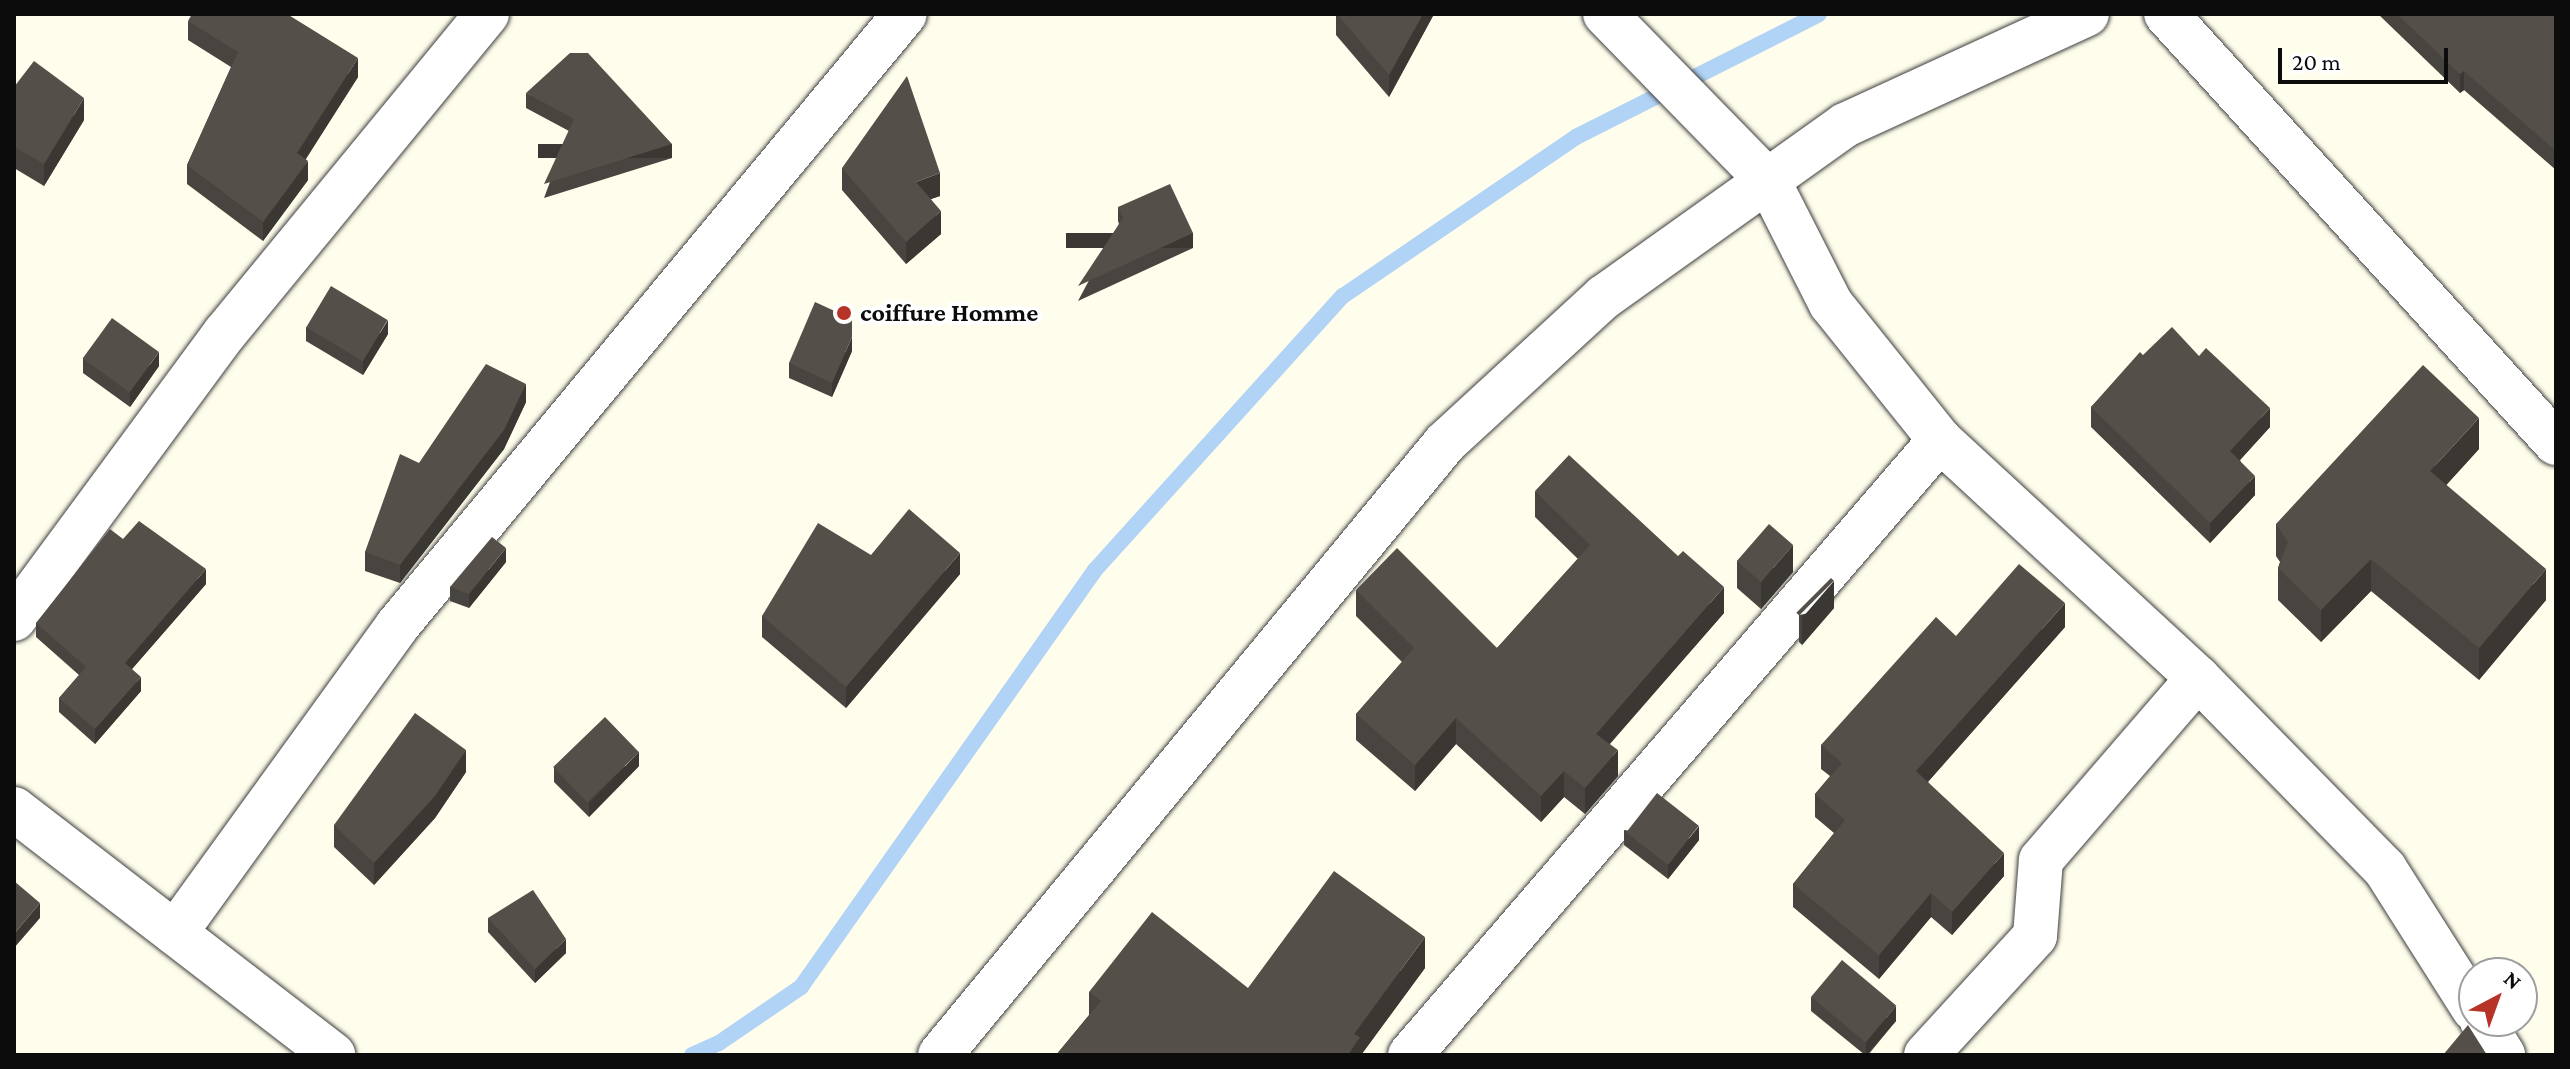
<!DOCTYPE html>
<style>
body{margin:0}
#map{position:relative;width:2570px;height:1069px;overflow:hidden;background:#fffdeb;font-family:"Crimson Pro",serif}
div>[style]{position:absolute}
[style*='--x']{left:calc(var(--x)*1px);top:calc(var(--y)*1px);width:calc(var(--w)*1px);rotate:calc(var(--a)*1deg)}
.stream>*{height:16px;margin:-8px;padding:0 8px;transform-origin:8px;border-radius:8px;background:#b1d3f5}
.roads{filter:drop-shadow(0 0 2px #3f3f3f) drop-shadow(0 0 2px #3f3f3f)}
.street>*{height:44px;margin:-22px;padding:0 22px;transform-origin:22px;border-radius:22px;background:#fff}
.wall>*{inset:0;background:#48443f}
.shaded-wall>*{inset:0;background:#3b3733;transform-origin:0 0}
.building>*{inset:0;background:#544f49;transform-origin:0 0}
.dots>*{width:22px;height:22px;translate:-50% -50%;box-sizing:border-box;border:4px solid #fff;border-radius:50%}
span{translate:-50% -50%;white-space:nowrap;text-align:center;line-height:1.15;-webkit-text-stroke:8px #fff;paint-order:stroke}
.poi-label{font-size:26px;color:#0c0c0c;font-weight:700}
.left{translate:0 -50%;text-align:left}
.frame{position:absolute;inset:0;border:16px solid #0c0c0c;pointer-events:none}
.north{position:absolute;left:2458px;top:957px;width:80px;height:80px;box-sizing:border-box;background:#fff;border:2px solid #9e9e9e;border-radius:50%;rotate:41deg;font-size:22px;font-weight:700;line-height:32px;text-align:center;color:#0c0c0c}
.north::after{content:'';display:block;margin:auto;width:28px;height:36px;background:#b83327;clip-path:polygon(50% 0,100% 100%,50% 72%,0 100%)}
.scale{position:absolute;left:2278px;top:48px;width:170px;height:36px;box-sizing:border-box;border:4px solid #0c0c0c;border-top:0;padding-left:10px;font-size:24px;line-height:28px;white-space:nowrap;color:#0c0c0c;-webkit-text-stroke:6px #fff;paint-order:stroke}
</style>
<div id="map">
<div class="stream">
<i style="--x:692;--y:1055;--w:30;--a:-24"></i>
<i style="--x:719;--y:1043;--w:99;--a:-34.3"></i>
<i style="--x:801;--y:987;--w:510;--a:-54.81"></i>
<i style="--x:1095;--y:570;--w:370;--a:-47.9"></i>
<i style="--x:1343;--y:296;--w:282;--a:-34.3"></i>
<i style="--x:1576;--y:137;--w:272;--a:-26.8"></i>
</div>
<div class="roads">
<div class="street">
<i style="--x:1605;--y:14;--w:235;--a:45.7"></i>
<i style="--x:1769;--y:182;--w:137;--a:63.1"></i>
<i style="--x:1831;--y:304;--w:174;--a:51.3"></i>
<i style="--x:1940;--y:440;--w:351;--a:42.7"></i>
<i style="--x:2198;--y:678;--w:267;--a:45.6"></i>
<i style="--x:2385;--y:869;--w:166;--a:57.6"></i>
<i style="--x:2166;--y:14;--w:580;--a:47.73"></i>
<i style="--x:14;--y:619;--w:355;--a:-53.6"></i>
<i style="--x:225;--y:333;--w:413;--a:-50.6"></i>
<i style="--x:14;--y:809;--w:403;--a:37.6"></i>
<i style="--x:175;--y:933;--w:379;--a:-54.1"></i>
<i style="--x:397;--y:626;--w:795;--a:-50.31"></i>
<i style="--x:2482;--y:1021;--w:40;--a:58"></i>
<i style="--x:940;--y:1055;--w:793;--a:-50.47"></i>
<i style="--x:1445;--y:443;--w:216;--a:-42.6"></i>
<i style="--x:1604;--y:297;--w:296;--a:-35.5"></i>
<i style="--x:1845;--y:125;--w:266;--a:-24.6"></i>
<i style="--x:1410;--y:1055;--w:812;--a:-49.25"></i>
<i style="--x:1926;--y:1055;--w:161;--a:-47.5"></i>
<i style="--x:2035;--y:936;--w:76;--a:-85.5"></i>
<i style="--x:2041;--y:860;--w:240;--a:-49.2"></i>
</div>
</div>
<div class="wall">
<i style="clip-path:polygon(1336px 14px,1434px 14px,1389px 97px,1336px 35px)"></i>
<i style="clip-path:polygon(2378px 14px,2556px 14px,2556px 170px,2464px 90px,2460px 93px)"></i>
<i style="clip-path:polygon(188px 21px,358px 77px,306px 159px,308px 180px,263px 241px,187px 184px,187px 165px,231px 67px,188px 40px)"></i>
<i style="clip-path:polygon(14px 87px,84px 120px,44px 186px,14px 168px)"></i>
<i style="clip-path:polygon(526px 93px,672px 158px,544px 198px,569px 131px,526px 108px)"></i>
<i style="clip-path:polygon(842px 168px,940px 196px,931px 199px,941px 234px,906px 264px,842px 190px)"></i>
<i style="clip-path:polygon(1118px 207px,1193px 248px,1078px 301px,1119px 224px,1118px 221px)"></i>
<i style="clip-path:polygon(306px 327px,388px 334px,363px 375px,306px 341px)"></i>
<i style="clip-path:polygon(852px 351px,832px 397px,789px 378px,789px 363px)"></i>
<i style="clip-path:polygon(2143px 355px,2199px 356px,2270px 427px,2240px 460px,2255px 495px,2210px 543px,2091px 427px,2091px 407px)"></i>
<i style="clip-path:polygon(83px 359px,159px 366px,130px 407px,83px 373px)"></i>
<i style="clip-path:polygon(526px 402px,504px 449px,400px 583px,365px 571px,365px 552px,419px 463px)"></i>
<i style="clip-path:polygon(2479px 449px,2446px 485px,2546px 600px,2479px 680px,2371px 591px,2321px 642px,2278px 600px,2278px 568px,2280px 562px,2276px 556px,2276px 524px)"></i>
<i style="clip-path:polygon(1535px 491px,1724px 613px,1610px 744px,1618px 776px,1585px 814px,1564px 797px,1541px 822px,1456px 744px,1415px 791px,1356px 740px,1356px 714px,1402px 662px,1356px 616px,1356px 590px,1497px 648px,1578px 559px,1535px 517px)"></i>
<i style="clip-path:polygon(123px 539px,206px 584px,132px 669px,141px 691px,95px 744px,59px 712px,59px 698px,79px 675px,36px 637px,36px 623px)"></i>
<i style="clip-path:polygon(871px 555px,960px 574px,846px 708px,762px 637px,762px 616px)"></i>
<i style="clip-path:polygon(1737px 561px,1793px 572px,1761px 609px,1737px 588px)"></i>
<i style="clip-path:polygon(506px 562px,469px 608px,450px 601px,450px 587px)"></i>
<i style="clip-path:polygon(1834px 608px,1802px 645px,1799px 642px,1799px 615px)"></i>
<i style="clip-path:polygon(2065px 627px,1928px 782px,2004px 876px,1952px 935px,1931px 917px,1879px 979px,1793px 907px,1793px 884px,1834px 833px,1815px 817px,1815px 794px,1830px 776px,1821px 769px,1821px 745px,1956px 636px)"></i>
<i style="clip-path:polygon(639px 766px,589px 817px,554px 782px,554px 768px)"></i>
<i style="clip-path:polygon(466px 772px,435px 818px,374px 885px,334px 847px,334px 825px)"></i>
<i style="clip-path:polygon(1624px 830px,1699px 840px,1668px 879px,1624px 845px)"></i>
<i style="clip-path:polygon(488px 918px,566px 953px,535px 983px,488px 932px)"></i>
<i style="clip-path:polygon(1425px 968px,1361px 1055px,1056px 1055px,1089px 1015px,1089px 992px,1248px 988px)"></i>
<i style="clip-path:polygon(1811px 997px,1896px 1021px,1868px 1055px,1865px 1055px,1811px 1011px)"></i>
</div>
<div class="shaded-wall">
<i style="clip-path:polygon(1423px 14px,1434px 14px,1389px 97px,1389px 75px)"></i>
<i style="clip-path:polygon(358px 58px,358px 77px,297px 172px,297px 153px)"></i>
<i style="clip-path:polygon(2464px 71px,2464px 90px,2460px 93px,2460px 74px)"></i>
<i style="clip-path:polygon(84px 98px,84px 120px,44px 186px,44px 164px)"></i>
<i style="left:672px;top:144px;width:14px;height:134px;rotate:90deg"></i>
<i style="clip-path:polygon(308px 161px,308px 180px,263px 241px,263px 222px)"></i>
<i style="clip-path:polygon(940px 173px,940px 196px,916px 204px,916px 182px)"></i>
<i style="clip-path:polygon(941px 211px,941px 234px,906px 264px,906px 242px)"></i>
<i style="left:1193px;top:233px;width:15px;height:127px;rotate:90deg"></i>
<i style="clip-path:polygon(388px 320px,388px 334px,363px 375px,363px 361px)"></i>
<i style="clip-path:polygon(852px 337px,852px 351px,832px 397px,832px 383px)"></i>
<i style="clip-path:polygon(159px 352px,159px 366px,130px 407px,130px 392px)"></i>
<i style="clip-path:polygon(526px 384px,526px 402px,504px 449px,400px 583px,400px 565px)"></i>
<i style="clip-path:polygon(2270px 408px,2270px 427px,2230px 471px,2230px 451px)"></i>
<i style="clip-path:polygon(2479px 418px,2479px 449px,2430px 503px,2430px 471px)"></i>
<i style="clip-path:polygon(2255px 476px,2255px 495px,2210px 543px,2210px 523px)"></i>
<i style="clip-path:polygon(1793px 545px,1793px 572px,1761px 609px,1761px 582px)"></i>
<i style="clip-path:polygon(506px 548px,506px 562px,469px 608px,469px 594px)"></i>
<i style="clip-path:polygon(960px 553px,960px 574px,846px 708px,846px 687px)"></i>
<i style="clip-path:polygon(2371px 559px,2371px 591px,2321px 642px,2321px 610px)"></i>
<i style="clip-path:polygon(206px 569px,206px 584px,125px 677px,125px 663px)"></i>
<i style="clip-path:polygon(2546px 569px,2546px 600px,2479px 680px,2479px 648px)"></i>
<i style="clip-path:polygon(1834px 581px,1834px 608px,1802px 645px,1802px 618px)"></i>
<i style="clip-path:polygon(1724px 587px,1724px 613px,1596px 759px,1596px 734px)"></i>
<i style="clip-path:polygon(2065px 603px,2065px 627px,1916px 795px,1916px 771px)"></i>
<i style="clip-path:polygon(141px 677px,141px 691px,95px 744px,95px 729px)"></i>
<i style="clip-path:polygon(1456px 718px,1456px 744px,1415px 791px,1415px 765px)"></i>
<i style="clip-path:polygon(466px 750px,466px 772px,435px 818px,374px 885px,374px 863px)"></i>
<i style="clip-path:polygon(1618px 750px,1618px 776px,1585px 814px,1585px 788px)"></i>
<i style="clip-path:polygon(639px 752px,639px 766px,589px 817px,589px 803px)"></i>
<i style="clip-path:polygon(1564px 771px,1564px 797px,1541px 822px,1541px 796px)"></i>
<i style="clip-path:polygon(1699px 826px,1699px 840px,1668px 879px,1668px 865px)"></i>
<i style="clip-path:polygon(2004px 853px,2004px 876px,1952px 935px,1952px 912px)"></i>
<i style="clip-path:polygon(1931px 893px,1931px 917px,1879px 979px,1879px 955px)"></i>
<i style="clip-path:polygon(40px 903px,40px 918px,14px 948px,14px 934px)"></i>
<i style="clip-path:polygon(1425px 937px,1425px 968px,1361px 1055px,1348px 1055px,1354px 1034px)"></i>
<i style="clip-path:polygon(566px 939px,566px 953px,535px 983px,535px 969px)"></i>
<i style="clip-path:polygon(1896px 1006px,1896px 1021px,1866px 1055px,1866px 1042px)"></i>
</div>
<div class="building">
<i style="clip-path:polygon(192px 14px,287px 14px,358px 58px,297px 153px,308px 161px,263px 222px,187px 165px,238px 52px,188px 21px)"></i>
<i style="clip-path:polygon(1337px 14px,1423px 14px,1389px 75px)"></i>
<i style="clip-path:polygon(2397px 14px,2556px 14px,2556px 151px,2464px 71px,2460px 74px)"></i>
<i style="clip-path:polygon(570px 53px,588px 53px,672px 144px,544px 184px,574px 119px,526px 93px)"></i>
<i style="clip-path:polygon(34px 61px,84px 98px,44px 164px,14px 147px,14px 87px)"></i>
<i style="clip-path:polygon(907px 76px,940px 173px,916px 182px,941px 211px,906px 242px,842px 168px)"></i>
<i style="clip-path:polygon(1170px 184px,1193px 233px,1078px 286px,1123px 218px,1118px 207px)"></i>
<i style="left:331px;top:286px;width:66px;height:48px;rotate:31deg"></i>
<i style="clip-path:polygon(815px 302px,852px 319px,852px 337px,832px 383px,789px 363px)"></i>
<i style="left:112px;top:318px;width:58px;height:50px;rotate:36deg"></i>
<i style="clip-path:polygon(2172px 327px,2199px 356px,2206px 348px,2270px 408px,2230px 451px,2255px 476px,2210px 523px,2091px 407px,2140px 352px,2143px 355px)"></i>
<i style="clip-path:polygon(486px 364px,526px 384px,504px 430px,400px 565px,365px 552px,400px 454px,419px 463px)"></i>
<i style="clip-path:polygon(2423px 365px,2479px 418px,2430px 471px,2546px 569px,2479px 648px,2371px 559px,2321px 610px,2278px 568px,2288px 542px,2276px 524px)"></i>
<i style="clip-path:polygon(1569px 455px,1678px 556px,1683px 551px,1724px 587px,1596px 734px,1618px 750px,1585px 788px,1564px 771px,1541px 796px,1456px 718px,1415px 765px,1356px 714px,1414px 648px,1356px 590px,1397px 548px,1497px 648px,1590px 545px,1535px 491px)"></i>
<i style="clip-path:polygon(909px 509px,960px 553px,846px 687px,762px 616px,818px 523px,871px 555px)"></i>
<i style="clip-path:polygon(139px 521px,206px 569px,125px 663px,141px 677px,95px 729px,59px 698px,86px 667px,36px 623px,110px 529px,123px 539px)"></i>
<i style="left:1769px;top:524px;width:32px;height:49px;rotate:41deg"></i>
<i style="clip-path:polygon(492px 537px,506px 548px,469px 594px,450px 587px)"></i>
<i style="clip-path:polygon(2019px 564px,2065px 603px,1916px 771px,2004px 853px,1952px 912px,1931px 893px,1879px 955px,1793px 884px,1845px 820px,1815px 794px,1842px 763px,1821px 745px,1936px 617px,1956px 636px)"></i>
<i style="left:1831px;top:578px;width:4px;height:49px;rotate:45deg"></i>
<i style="clip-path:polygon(415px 713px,466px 750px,435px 796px,374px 863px,334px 825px)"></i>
<i style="left:605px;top:717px;width:49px;height:72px;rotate:46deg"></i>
<i style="left:1657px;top:793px;width:53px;height:50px;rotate:38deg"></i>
<i style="clip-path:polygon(1334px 871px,1425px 937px,1354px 1034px,1360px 1037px,1348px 1055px,1056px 1055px,1101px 1001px,1089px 992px,1152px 912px,1248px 988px)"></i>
<i style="clip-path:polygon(14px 881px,40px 903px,14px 934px)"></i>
<i style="clip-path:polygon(533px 890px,566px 939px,535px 969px,488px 918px)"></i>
<i style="left:1842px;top:960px;width:71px;height:48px;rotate:40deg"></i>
<i style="clip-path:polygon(2468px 1025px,2487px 1055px,2443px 1055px)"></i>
</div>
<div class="dots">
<i style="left:844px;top:313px;background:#b83327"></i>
</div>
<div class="poi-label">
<span class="left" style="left:860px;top:313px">coiffure Homme</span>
</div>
<div class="frame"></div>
<div class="north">N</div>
<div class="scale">20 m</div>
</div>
